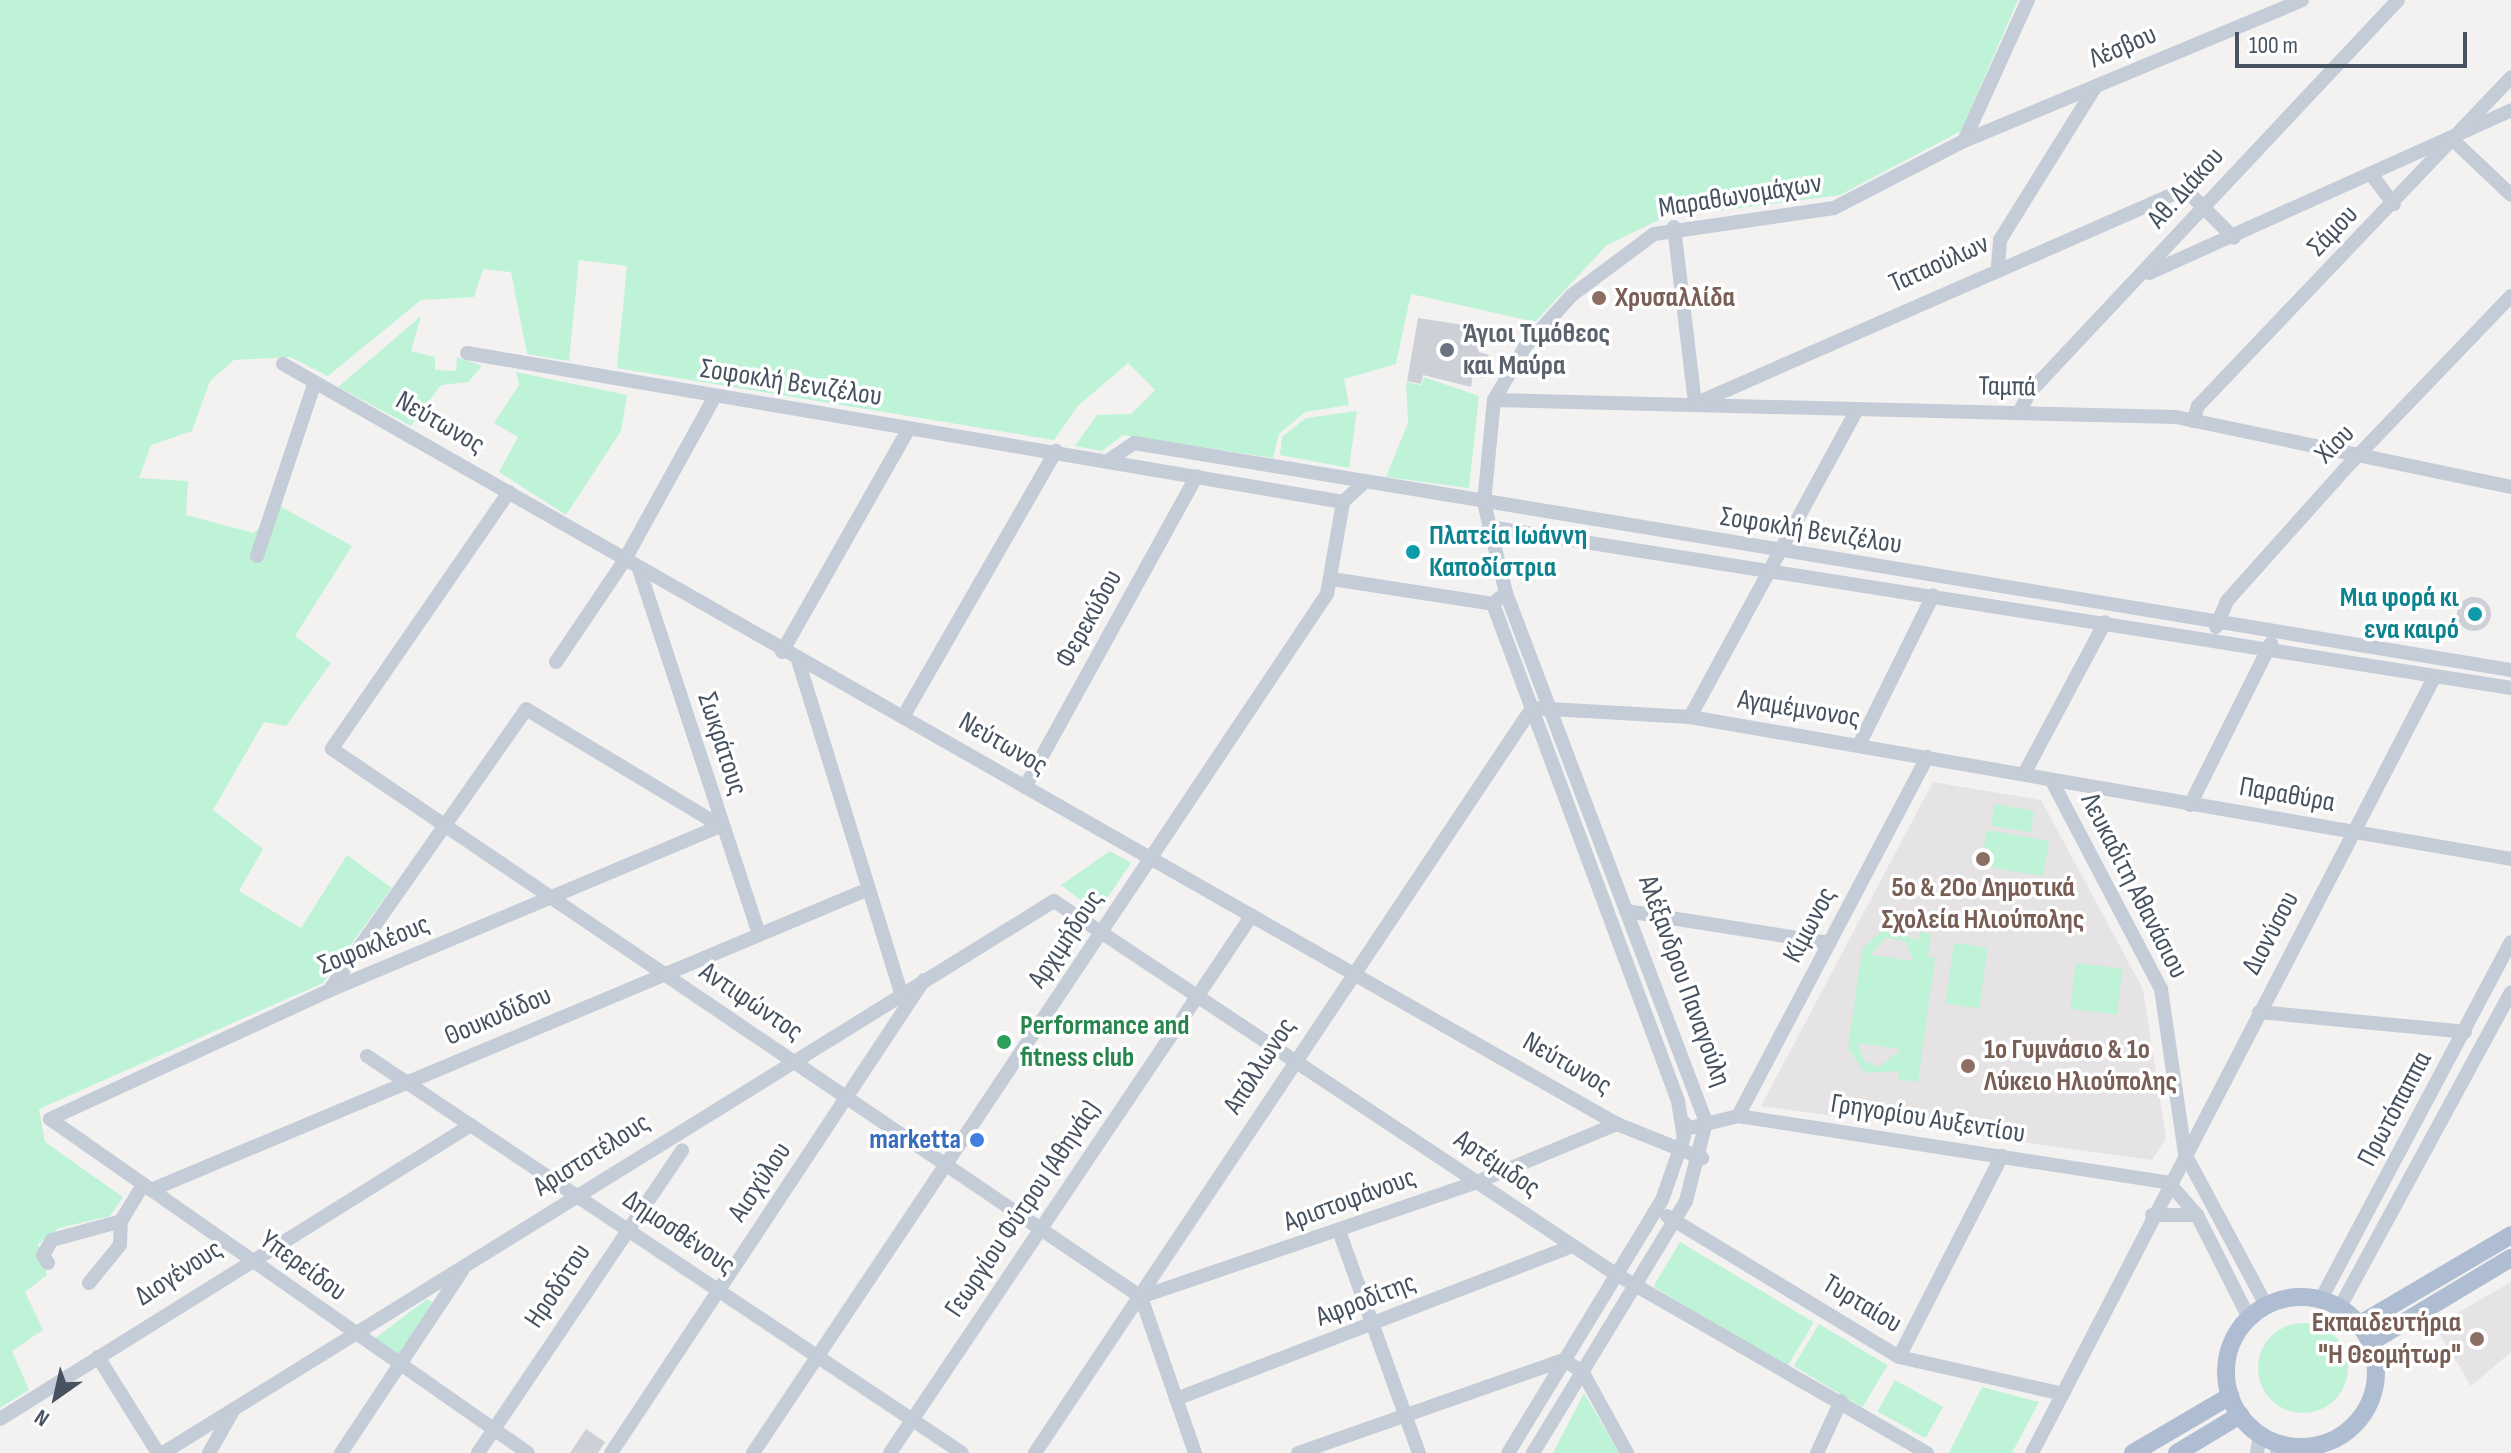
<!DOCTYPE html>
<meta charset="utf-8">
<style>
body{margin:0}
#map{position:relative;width:2511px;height:1453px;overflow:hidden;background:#f4f2f1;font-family:"Sofia Sans Condensed",sans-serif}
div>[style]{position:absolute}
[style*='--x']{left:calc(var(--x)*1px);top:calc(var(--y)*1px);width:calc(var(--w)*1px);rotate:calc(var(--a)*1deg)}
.education>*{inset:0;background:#e5e3e3}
.green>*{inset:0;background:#bef3d8;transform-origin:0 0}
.round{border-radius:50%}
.building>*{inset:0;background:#cdd0d7}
.minor>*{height:14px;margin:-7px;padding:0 7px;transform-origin:7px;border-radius:7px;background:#c4ccd7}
.major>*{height:18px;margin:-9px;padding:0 9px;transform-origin:9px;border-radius:9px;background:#afbdd2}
.major>.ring{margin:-9px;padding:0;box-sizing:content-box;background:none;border:18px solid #afbdd2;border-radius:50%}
.dots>*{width:22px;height:22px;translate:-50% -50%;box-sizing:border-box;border:4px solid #fff;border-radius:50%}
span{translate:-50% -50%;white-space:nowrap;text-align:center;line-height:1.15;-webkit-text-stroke:7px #fff;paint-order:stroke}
.street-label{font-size:28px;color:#475261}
.education-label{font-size:28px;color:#785e54;font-weight:700}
.left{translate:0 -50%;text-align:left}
.right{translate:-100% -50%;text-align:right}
.worship-label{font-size:28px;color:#5b616d;font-weight:700}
.culture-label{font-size:28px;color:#0d838f;font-weight:700}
.leisure-label{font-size:28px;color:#27864d;font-weight:700}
.shop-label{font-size:28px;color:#366cbe;font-weight:700}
.north{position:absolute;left:16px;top:1357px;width:80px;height:80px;-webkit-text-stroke:6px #fff;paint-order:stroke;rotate:214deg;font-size:22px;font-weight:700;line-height:32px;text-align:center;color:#475261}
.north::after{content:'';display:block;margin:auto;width:28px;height:36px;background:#475261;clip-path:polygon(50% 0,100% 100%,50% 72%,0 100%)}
.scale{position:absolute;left:2235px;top:32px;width:232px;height:36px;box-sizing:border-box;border:4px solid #475261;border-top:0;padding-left:10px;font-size:24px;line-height:28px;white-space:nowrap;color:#475261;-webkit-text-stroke:6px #fff;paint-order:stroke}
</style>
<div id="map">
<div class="education">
<i style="clip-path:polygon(1933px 782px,2041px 800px,2143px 989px,2166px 1138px,2152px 1160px,1761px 1106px)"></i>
<i style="clip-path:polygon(2511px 1282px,2511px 1352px,2471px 1386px,2435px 1326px)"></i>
</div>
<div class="green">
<i style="clip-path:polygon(0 0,2018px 0,1961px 131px,1840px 195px,1663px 218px,1607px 245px,1535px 322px,1411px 294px,1396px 364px,1344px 379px,1349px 405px,1305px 412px,1279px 434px,1273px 458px,1123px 435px,1102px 451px,1075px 446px,1097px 415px,1131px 414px,1155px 390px,1128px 363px,1078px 406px,1054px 440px,617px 368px,627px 266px,579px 260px,569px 361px,527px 354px,511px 272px,483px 269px,474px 297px,421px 300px,328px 376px,290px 357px,234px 360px,210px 381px,192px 431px,151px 445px,139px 478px,188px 481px,186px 515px,254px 533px,280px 506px,352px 546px,295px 636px,331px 663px,286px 726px,264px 722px,213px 810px,263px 849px,239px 891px,301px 928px,347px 855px,392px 888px,323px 983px,39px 1109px,45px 1142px,123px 1197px,110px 1216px,59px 1228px,38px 1244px,47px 1275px,25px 1292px,43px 1330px,12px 1351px,29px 1390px,0 1408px)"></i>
<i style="clip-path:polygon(421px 316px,411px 351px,435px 357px,435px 370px,456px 371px,457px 357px,482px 366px,468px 382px,441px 385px,411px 426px,338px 387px)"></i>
<i style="clip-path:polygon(516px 372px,627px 395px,621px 431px,566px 515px,499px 472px,518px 437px,494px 423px,519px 385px)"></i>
<i style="clip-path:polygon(1424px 377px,1479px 396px,1469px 488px,1386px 477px,1408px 423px,1406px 382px,1421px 385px)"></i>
<i style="clip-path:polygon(1357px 411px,1349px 468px,1280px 455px,1282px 437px,1306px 418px)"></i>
<i style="left:1995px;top:804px;width:40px;height:22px;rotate:10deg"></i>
<i style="left:1987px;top:830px;width:63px;height:36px;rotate:10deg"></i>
<i style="clip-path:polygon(1110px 851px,1131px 863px,1097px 913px,1061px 885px)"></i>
<i style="clip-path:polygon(evenodd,1886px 927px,1918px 941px,1920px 932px,1931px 934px,1928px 957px,1935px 958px,1918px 1082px,1898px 1080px,1899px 1071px,1865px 1073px,1848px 1049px,1862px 949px,1886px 927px,1886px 937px,1906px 942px,1913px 961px,1871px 955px,1886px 937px,1886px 927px,1858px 1043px,1900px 1049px,1901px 1050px,1879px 1067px,1864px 1061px,1858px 1043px)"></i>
<i style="left:1954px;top:943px;width:34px;height:61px;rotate:8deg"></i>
<i style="left:2076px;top:963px;width:47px;height:46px;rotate:7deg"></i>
<i style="left:1680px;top:1242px;width:156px;height:52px;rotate:31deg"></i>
<i style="clip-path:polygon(427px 1299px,435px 1304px,400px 1356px,374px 1339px)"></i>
<i class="round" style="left:2258px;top:1323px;width:90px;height:90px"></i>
<i style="left:1819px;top:1324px;width:80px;height:49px;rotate:31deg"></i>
<i style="left:1895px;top:1380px;width:55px;height:36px;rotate:29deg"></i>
<i style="clip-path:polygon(1982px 1387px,2039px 1402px,2012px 1453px,1949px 1453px)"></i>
<i style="clip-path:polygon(1584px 1393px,1619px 1453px,1553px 1453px)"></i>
</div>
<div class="building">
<i style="clip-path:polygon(1418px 318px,1477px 327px,1479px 352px,1489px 355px,1483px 378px,1473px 375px,1471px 387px,1423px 375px,1421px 384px,1407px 381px)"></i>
<i class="round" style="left:2457px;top:597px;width:34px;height:34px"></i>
<i style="clip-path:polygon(586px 1429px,605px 1442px,598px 1453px,570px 1453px)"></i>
</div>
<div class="minor">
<i style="--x:2452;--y:139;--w:81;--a:43.5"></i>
<i style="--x:1964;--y:141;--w:155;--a:-65.6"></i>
<i style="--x:2371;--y:174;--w:38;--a:53"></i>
<i style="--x:1674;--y:227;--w:178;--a:83.2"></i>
<i style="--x:1998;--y:265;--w:25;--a:-85"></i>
<i style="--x:2000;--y:240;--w:181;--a:-58.1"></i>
<i style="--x:2149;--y:273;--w:397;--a:-24.2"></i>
<i style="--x:467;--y:353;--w:889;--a:9.65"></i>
<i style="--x:283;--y:364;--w:1535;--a:29.67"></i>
<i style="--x:1617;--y:1124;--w:92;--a:21.8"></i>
<i style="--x:1494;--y:400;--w:682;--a:1.43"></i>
<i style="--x:2176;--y:417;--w:342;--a:11.8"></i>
<i style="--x:1697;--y:403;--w:533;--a:-23.68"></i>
<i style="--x:2185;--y:189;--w:69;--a:45"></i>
<i style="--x:2019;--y:413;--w:22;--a:-63"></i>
<i style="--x:2029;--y:393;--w:539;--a:-46.8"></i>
<i style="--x:2193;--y:421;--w:16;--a:-72"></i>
<i style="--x:2198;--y:406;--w:454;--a:-46.4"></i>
<i style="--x:1109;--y:460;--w:30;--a:-34"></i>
<i style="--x:1134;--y:443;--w:1396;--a:9.36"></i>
<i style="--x:509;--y:492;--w:312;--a:124.6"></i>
<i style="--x:332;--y:749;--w:977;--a:34.11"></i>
<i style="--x:1489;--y:527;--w:1035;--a:8.95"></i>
<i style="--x:257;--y:556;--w:183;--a:-71.6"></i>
<i style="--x:639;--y:569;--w:384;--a:71.8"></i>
<i style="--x:1332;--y:579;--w:163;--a:8.8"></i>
<i style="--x:1493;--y:604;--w:8;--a:-45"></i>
<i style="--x:1493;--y:604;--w:530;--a:69.58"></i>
<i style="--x:1678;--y:1101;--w:36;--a:81"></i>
<i style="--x:1684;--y:1137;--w:67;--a:109.2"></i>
<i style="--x:1662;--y:1200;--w:296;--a:121.3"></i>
<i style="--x:2216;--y:627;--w:28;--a:-67"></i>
<i style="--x:2227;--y:601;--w:176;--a:-48.2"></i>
<i style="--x:2344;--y:470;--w:241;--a:-46.2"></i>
<i style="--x:782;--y:652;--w:257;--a:-60.4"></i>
<i style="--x:798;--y:660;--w:348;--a:72.8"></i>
<i style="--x:556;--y:662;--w:122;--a:-56"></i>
<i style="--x:624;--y:561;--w:186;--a:-61.1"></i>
<i style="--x:1532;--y:708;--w:158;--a:3.3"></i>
<i style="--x:1690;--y:717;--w:833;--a:9.81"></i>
<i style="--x:903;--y:717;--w:307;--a:-60.1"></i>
<i style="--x:1690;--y:717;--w:349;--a:-61.5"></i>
<i style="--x:1859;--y:745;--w:167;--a:-63.7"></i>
<i style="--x:2024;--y:774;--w:172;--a:-61.9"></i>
<i style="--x:2054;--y:785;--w:230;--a:62.3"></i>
<i style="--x:2161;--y:989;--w:167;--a:81.7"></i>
<i style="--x:2185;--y:1154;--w:171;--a:61.8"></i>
<i style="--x:1025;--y:787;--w:355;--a:-61.1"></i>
<i style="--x:2190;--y:805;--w:181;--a:-63.4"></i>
<i style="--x:1626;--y:911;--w:206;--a:8.9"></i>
<i style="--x:331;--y:988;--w:340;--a:-55"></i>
<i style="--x:526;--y:709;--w:227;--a:31"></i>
<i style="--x:2259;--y:1012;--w:207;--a:5.5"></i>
<i style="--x:367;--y:1056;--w:715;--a:33.71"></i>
<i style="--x:1738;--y:1116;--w:406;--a:-62.2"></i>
<i style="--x:1683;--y:1122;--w:9;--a:41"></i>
<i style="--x:1690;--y:1128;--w:49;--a:-14"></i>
<i style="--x:1738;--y:1116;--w:436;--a:8.8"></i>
<i style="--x:2169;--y:1183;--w:43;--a:48.8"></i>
<i style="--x:2197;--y:1215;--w:115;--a:63.2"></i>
<i style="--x:151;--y:1190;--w:775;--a:-22.76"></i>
<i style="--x:2152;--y:1215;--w:45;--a:0"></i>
<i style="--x:1667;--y:1216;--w:271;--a:31.3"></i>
<i style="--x:1899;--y:1357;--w:168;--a:12.7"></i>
<i style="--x:1339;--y:1231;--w:236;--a:70.2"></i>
<i style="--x:48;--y:1263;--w:9;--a:-122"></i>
<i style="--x:43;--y:1255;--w:17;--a:-59"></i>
<i style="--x:52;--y:1240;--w:72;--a:-15.4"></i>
<i style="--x:121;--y:1221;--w:42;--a:-58.6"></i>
<i style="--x:89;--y:1283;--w:49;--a:-50.8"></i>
<i style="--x:120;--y:1245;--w:24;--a:-88"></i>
<i style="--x:1141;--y:1297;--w:355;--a:-18.9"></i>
<i style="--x:1477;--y:1182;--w:152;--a:-22.5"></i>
<i style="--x:1141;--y:1297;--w:165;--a:70.9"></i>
<i style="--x:2321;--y:1299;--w:404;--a:-62"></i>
<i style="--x:2340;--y:1307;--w:358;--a:-61.5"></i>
<i style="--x:98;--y:1357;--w:113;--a:58"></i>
<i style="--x:1899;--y:1357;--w:226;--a:-62.9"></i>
<i style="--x:1176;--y:1399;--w:425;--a:-21.1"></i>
<i style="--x:0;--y:1419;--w:555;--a:-31.97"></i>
<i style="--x:163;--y:1453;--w:1048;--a:-31.78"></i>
<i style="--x:1054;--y:901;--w:672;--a:33.6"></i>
<i style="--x:1614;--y:1273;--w:361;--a:29.9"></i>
<i style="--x:209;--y:1453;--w:51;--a:-60.4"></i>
<i style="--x:341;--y:1453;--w:219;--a:-56.4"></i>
<i style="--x:478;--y:1453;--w:365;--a:-56"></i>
<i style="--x:528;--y:1453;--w:583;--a:-145.06"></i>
<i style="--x:50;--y:1119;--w:306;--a:-24.7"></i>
<i style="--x:328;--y:991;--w:426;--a:-22.8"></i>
<i style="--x:611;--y:1453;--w:567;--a:-56.51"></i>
<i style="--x:753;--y:1453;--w:1033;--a:-56.25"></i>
<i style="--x:1327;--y:594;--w:93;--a:-80.1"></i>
<i style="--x:1343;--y:502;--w:26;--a:-43"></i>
<i style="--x:890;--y:1453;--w:648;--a:-56.06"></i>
<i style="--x:1035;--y:1453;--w:896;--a:-56.29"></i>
<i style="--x:1298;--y:1453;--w:281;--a:-19.3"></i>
<i style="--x:1563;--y:1360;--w:22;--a:30"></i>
<i style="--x:1582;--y:1371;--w:94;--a:61.2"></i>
<i style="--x:1533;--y:1453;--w:295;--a:-58.7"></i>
<i style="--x:1686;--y:1201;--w:81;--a:-75.8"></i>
<i style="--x:1706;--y:1122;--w:566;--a:-110.71"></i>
<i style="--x:1506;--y:593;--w:93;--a:-103.7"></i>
<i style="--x:1484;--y:503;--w:103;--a:-84.5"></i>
<i style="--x:1494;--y:400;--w:61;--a:-59.7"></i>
<i style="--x:1525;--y:347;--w:70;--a:-47.9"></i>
<i style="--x:1572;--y:295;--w:102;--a:-36.6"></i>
<i style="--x:1654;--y:234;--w:182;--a:-8.2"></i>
<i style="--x:1834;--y:208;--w:146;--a:-27.3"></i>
<i style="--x:1964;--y:141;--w:366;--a:-22.6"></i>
<i style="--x:1817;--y:1453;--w:57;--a:-65.2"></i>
<i style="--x:2032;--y:1453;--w:875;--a:-62.59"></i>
<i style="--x:2257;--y:1453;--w:19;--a:-81"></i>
<i style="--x:2277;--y:1453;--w:10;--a:-84"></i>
</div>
<div class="major">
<i class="ring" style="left:2226px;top:1297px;width:132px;height:132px"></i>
<i style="--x:2360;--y:1324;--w:175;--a:-30.5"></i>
<i style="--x:2371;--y:1342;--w:163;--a:-31"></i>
<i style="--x:2133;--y:1453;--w:113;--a:-30.4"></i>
<i style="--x:2177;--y:1453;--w:74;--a:-31.1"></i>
</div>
<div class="dots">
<i style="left:1599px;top:298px;background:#8d6e63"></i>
<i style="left:1447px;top:350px;background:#6b7280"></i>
<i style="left:1413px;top:552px;background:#0f9aa8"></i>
<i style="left:2475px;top:614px;background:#0f9aa8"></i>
<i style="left:1983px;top:859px;background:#8d6e63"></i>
<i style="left:1004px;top:1042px;background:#2e9e5b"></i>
<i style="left:1968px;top:1066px;background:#8d6e63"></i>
<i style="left:977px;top:1140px;background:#3f7fe0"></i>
<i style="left:2477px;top:1339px;background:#8d6e63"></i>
</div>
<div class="street-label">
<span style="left:2123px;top:47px;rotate:-23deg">Λέσβου</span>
<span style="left:2186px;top:188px;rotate:-48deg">Αθ. Διάκου</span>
<span style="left:1740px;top:196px;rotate:-9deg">Μαραθωνομάχων</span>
<span style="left:2333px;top:231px;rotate:-46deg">Σάμου</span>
<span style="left:1939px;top:264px;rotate:-24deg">Ταταούλων</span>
<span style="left:791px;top:383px;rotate:9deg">Σοφοκλή Βενιζέλου</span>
<span style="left:2007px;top:387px;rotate:1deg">Ταμπά</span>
<span style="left:440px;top:423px;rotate:30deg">Νεύτωνος</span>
<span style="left:2335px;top:444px;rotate:-45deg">Χίου</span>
<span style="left:1811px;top:531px;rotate:9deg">Σοφοκλή Βενιζέλου</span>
<span style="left:1089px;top:619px;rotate:-61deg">Φερεκύδου</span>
<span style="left:1799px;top:709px;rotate:9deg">Αγαμέμνονος</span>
<span style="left:722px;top:744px;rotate:72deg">Σωκράτους</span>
<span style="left:1003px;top:744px;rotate:30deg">Νεύτωνος</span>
<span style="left:2287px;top:795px;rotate:10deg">Παραθύρα</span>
<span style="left:2134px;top:886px;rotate:63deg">Λευκαδίτη Αθανάσιου</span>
<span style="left:1810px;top:925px;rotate:-62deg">Κίμωνος</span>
<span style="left:2271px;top:933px;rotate:-62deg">Διονύσου</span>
<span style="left:1066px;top:939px;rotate:-56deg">Αρχιμήδους</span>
<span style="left:374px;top:945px;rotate:-22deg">Σοφοκλέους</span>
<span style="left:1684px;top:981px;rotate:70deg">Αλέξανδρου Παναγούλη</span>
<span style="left:751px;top:1002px;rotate:34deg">Αντιφώντος</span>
<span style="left:498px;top:1016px;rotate:-23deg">Θουκυδίδου</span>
<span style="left:1567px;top:1064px;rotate:30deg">Νεύτωνος</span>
<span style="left:1260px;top:1066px;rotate:-57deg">Απόλλωνος</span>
<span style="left:2395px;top:1109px;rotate:-62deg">Πρωτόπαππα</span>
<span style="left:1928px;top:1119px;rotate:9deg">Γρηγορίου Αυξεντίου</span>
<span style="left:592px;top:1155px;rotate:-32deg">Αριστοτέλους</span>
<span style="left:1497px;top:1164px;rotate:34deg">Αρτέμιδος</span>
<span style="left:760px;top:1182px;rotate:-56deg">Αισχύλου</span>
<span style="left:1350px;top:1200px;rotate:-20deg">Αριστοφάνους</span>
<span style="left:1023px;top:1209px;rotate:-56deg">Γεωργίου Φύτρου (Αθηνάς)</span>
<span style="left:679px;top:1233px;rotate:34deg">Δημοσθένους</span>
<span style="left:303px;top:1266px;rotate:36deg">Υπερείδου</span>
<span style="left:179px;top:1273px;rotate:-33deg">Διογένους</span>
<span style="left:558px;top:1286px;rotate:-56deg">Ηροδότου</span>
<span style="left:1366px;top:1300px;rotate:-21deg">Αφροδίτης</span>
<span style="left:1862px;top:1304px;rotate:31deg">Τυρταίου</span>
</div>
<div class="education-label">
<span class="left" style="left:1615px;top:298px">Χρυσαλλίδα</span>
<span style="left:1983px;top:904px">5ο &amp; 20ο Δημοτικά<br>Σχολεία Ηλιούπολης</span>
<span class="left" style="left:1984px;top:1066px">1ο Γυμνάσιο &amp; 1ο<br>Λύκειο Ηλιούπολης</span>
<span class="right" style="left:2461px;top:1339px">Εκπαιδευτήρια<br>"Η Θεομήτωρ"</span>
</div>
<div class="worship-label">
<span class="left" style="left:1463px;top:350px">Άγιοι Τιμόθεος<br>και Μαύρα</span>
</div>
<div class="culture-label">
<span class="left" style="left:1429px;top:552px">Πλατεία Ιωάννη<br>Καποδίστρια</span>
<span class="right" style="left:2459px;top:614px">Μια φορά κι<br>ενα καιρό</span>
</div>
<div class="leisure-label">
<span class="left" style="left:1020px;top:1042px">Performance and<br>fitness club</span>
</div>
<div class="shop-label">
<span class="right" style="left:961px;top:1140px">marketta</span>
</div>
<div class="north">N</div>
<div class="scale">100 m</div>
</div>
